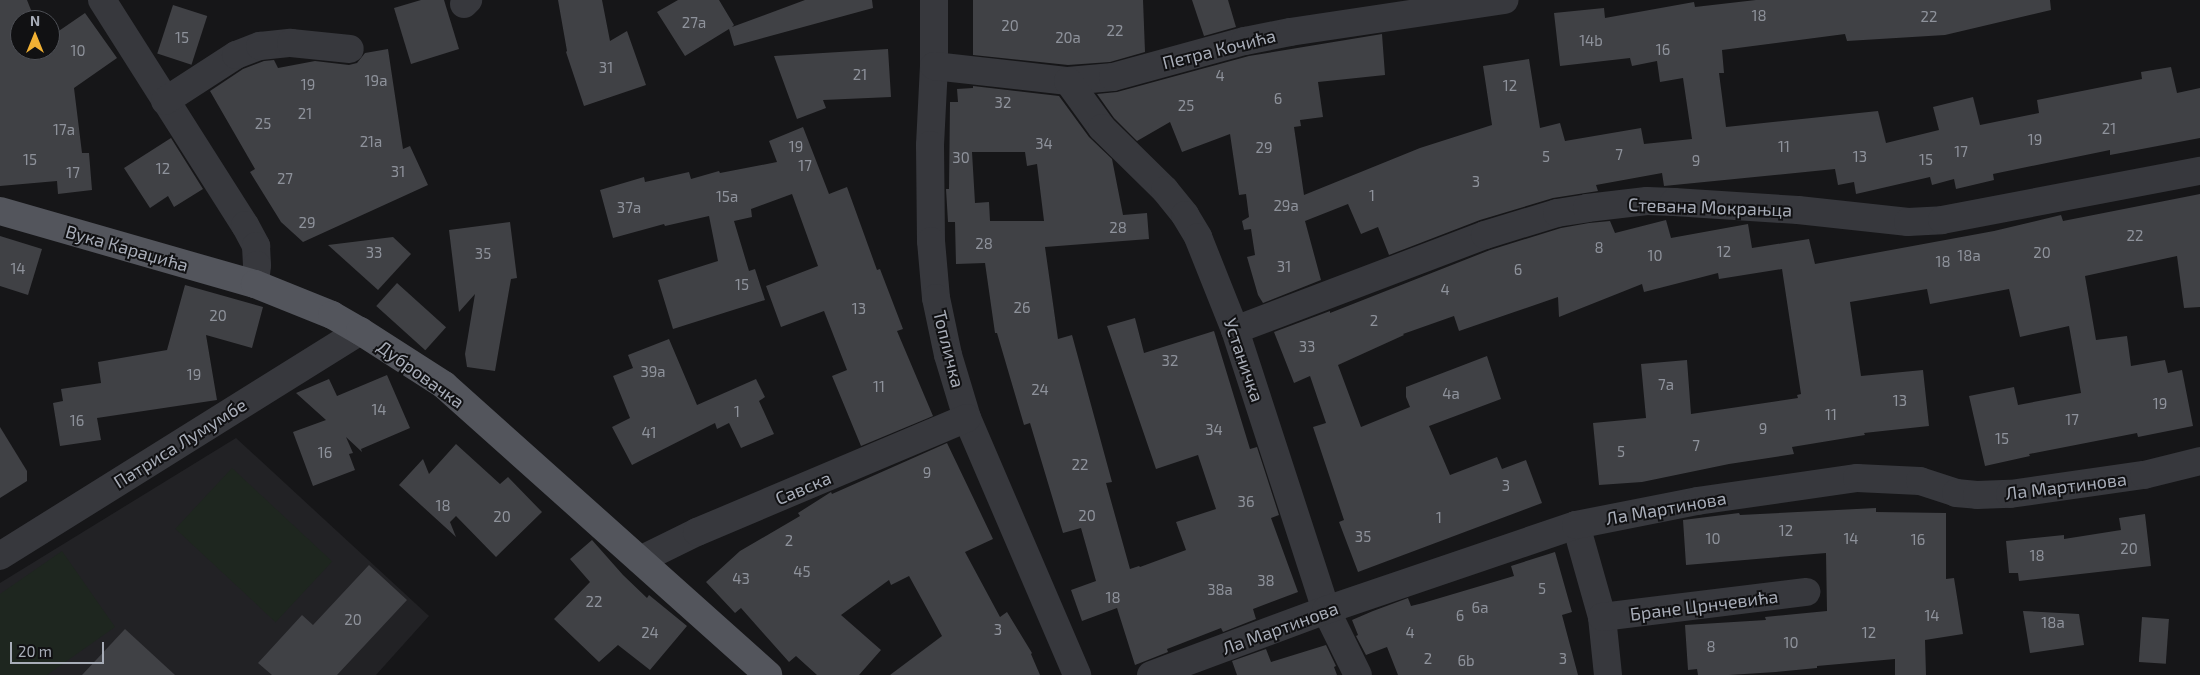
<!DOCTYPE html>
<meta charset="utf-8">
<style>
body{margin:0}
#map{position:relative;width:2200px;height:675px;overflow:hidden;background:#161618;font-family:"Exo 2",sans-serif}
div>[style]{position:absolute}
[style*='--x']{left:calc(var(--x)*1px);top:calc(var(--y)*1px);width:calc(var(--w)*1px);rotate:calc(var(--a)*1deg)}
.built>*{inset:0;background:#222225}
.green>*{inset:0;background:#1e261f;transform-origin:0 0}
.building>*{inset:0;background:#404145;transform-origin:0 0}
.minor>*{height:28px;margin:-14px;padding:0 14px;transform-origin:14px;border-radius:14px;background:#37383d}
.major>*{height:28px;margin:-14px;padding:0 14px;transform-origin:14px;border-radius:14px;background:#53555c}
span{translate:-50% -50%;white-space:nowrap;text-align:center;line-height:1.15;-webkit-text-stroke:4px #111113;paint-order:stroke}
.number-label{font-size:15px;color:#8e929b}
.number-label span{-webkit-text-stroke-width:0}
.street-label{font-size:18px;color:#a8adb8}
.north{position:absolute;left:10px;top:10px;width:50px;height:50px;box-sizing:border-box;background:#111113;border:1px solid #4d4f55;border-radius:50%;rotate:0deg;font-size:14px;font-weight:700;line-height:20px;text-align:center;color:#a8adb8}
.north::after{content:'';display:block;margin:auto;width:18px;height:22px;background:#f2b134;clip-path:polygon(50% 0,100% 100%,50% 72%,0 100%)}
.scale{position:absolute;left:10px;top:642px;width:94px;height:22px;box-sizing:border-box;border:2px solid #a8adb8;border-top:0;padding-left:6px;font-size:15px;line-height:18px;white-space:nowrap;color:#a8adb8;-webkit-text-stroke:4px #111113;paint-order:stroke}
</style>
<div id="map">
<div class="built">
<i style="clip-path:polygon(236px 438px,429px 616px,376px 675px,0 675px,0 583px)"></i>
</div>
<div class="green">
<i style="left:232px;top:468px;width:137px;height:83px;rotate:43deg"></i>
<i style="clip-path:polygon(62px 551px,115px 627px,47px 675px,0 675px,0 594px)"></i>
</div>
<div class="building">
<i style="clip-path:polygon(0 0,27px 0,35px 20px,20px 20px,20px 50px,50px 50px,50px 37px,85px 13px,117px 58px,74px 88px,82px 153px,89px 153px,92px 190px,58px 194px,57px 181px,0 186px)"></i>
<i style="clip-path:polygon(421px 0,444px 0,459px 49px,411px 64px,394px 8px)"></i>
<i style="clip-path:polygon(558px 0,602px 0,610px 41px,627px 31px,646px 85px,584px 106px,566px 52px,567px 51px)"></i>
<i style="clip-path:polygon(678px 0,719px 0,734px 25px,732px 27px,805px 0,872px 0,873px 8px,734px 46px,729px 29px,685px 56px,657px 12px)"></i>
<i style="clip-path:polygon(973px 0,1143px 0,1145px 52px,1110px 62px,1068px 65px,973px 55px)"></i>
<i style="clip-path:polygon(1192px 0,1228px 0,1236px 27px,1204px 36px)"></i>
<i style="clip-path:polygon(1756px 0,2050px 0,2051px 10px,1945px 35px,1847px 41px,1845px 34px,1722px 50px,1724px 73px,1719px 73px,1726px 127px,1878px 111px,1886px 143px,1939px 130px,1933px 107px,1973px 97px,1980px 125px,2039px 113px,2037px 100px,2142px 79px,2141px 72px,2171px 67px,2177px 93px,2200px 88px,2200px 138px,2110px 155px,2110px 150px,1993px 174px,1994px 180px,1956px 189px,1954px 179px,1932px 185px,1930px 177px,1856px 194px,1854px 182px,1838px 185px,1835px 169px,1664px 186px,1662px 173px,1596px 185px,1598px 191px,1553px 198px,1480px 220px,1389px 255px,1378px 227px,1361px 234px,1348px 204px,1305px 221px,1321px 280px,1263px 303px,1258px 295px,1247px 257px,1255px 255px,1251px 229px,1244px 230px,1242px 221px,1249px 217px,1246px 194px,1239px 195px,1230px 134px,1182px 152px,1170px 122px,1137px 141px,1114px 118px,1097px 94px,1117px 92px,1249px 56px,1382px 34px,1385px 75px,1318px 82px,1323px 117px,1300px 120px,1301px 126px,1294px 127px,1304px 195px,1420px 148px,1492px 125px,1483px 66px,1529px 59px,1540px 128px,1560px 123px,1565px 141px,1641px 128px,1644px 144px,1692px 139px,1683px 78px,1660px 82px,1657px 61px,1632px 66px,1630px 58px,1560px 66px,1554px 13px,1604px 8px,1605px 18px,1694px 2px,1695px 7px)"></i>
<i style="left:173px;top:5px;width:36px;height:51px;rotate:18deg"></i>
<i style="clip-path:polygon(388px 49px,403px 149px,410px 146px,428px 185px,303px 242px,281px 222px,250px 172px,255px 169px,210px 91px,243px 69px,264px 61px,274px 60px,278px 68px,315px 61px,349px 65px,357px 63px,365px 53px)"></i>
<i style="clip-path:polygon(888px 49px,891px 97px,823px 100px,826px 108px,797px 119px,774px 56px)"></i>
<i style="clip-path:polygon(evenodd,973px 86px,1059px 96px,1089px 137px,1112px 159px,1123px 215px,1147px 213px,1149px 239px,1045px 247px,1058px 339px,1072px 335px,1112px 482px,1106px 483px,1130px 569px,1139px 566px,1140px 567px,1186px 550px,1176px 522px,1216px 509px,1198px 455px,1156px 469px,1107px 326px,1135px 318px,1144px 353px,1214px 331px,1250px 449px,1257px 447px,1279px 515px,1271px 518px,1298px 592px,1253px 609px,1256px 619px,1223px 632px,1221px 628px,1167px 649px,1168px 652px,1135px 665px,1117px 608px,1082px 621px,1071px 590px,1096px 581px,1081px 528px,1063px 533px,1030px 423px,1024px 425px,997px 333px,995px 333px,985px 263px,956px 264px,955px 222px,948px 222px,946px 189px,949px 189px,950px 102px,958px 102px,957px 89px,973px 88px,973px 86px,972px 152px,1025px 152px,1027px 166px,1037px 164px,1044px 221px,990px 221px,989px 202px,975px 203px,972px 152px)"></i>
<i style="clip-path:polygon(803px 127px,829px 194px,847px 187px,877px 270px,880px 269px,903px 329px,897px 331px,933px 416px,861px 446px,832px 376px,847px 370px,824px 311px,781px 327px,766px 286px,818px 266px,792px 194px,751px 209px,752px 217px,734px 221px,749px 271px,755px 269px,765px 300px,673px 329px,658px 280px,718px 261px,709px 216px,665px 226px,664px 224px,613px 238px,600px 190px,644px 177px,645px 182px,689px 172px,691px 179px,719px 171px,720px 173px,777px 162px,769px 141px)"></i>
<i style="clip-path:polygon(171px 138px,203px 189px,174px 207px,168px 196px,150px 208px,124px 168px)"></i>
<i style="clip-path:polygon(2200px 194px,2200px 307px,2184px 308px,2177px 256px,2085px 276px,2096px 340px,2127px 336px,2131px 366px,2165px 360px,2168px 373px,2182px 370px,2193px 426px,2138px 437px,2137px 433px,2029px 454px,2030px 456px,1985px 466px,1969px 396px,2014px 387px,2018px 405px,2081px 393px,2069px 326px,2020px 337px,2009px 289px,1930px 304px,1927px 289px,1850px 302px,1861px 376px,1923px 370px,1929px 426px,1864px 433px,1865px 435px,1792px 447px,1794px 454px,1729px 464px,1642px 482px,1599px 485px,1593px 423px,1646px 418px,1641px 364px,1687px 360px,1691px 414px,1798px 398px,1797px 395px,1801px 394px,1782px 269px,1719px 279px,1718px 273px,1644px 292px,1642px 284px,1559px 317px,1558px 297px,1459px 331px,1454px 316px,1403px 334px,1404px 335px,1338px 365px,1361px 427px,1410px 407px,1406px 397px,1406px 387px,1487px 356px,1501px 399px,1429px 426px,1450px 475px,1497px 457px,1502px 469px,1526px 460px,1542px 503px,1358px 572px,1339px 522px,1344px 520px,1313px 427px,1326px 423px,1310px 376px,1294px 383px,1274px 332px,1330px 311px,1330px 313px,1490px 250px,1561px 228px,1589px 223px,1610px 221px,1615px 233px,1666px 220px,1671px 238px,1748px 224px,1752px 248px,1809px 239px,1815px 264px,1994px 231px,2061px 215px,2063px 221px)"></i>
<i style="clip-path:polygon(510px 222px,517px 278px,511px 279px,495px 371px,467px 367px,465px 354px,475px 294px,459px 312px,449px 230px)"></i>
<i style="clip-path:polygon(0 236px,42px 249px,28px 295px,0 286px)"></i>
<i style="clip-path:polygon(393px 237px,411px 254px,378px 290px,328px 245px)"></i>
<i style="left:397px;top:283px;width:66px;height:31px;rotate:42deg"></i>
<i style="clip-path:polygon(185px 285px,263px 307px,252px 348px,206px 335px,217px 400px,97px 418px,101px 440px,60px 446px,53px 403px,63px 401px,61px 389px,101px 383px,98px 362px,167px 350px)"></i>
<i style="clip-path:polygon(669px 339px,697px 405px,756px 379px,765px 397px,759px 401px,774px 434px,741px 448px,729px 423px,717px 429px,715px 423px,632px 465px,612px 427px,630px 418px,613px 376px,633px 368px,628px 355px)"></i>
<i style="clip-path:polygon(387px 375px,410px 428px,361px 449px,362px 452px,346px 437px,353px 453px,349px 454px,355px 470px,313px 486px,293px 432px,326px 420px,296px 393px,329px 379px,337px 396px)"></i>
<i style="clip-path:polygon(0 427px,27px 471px,27px 481px,0 498px)"></i>
<i style="clip-path:polygon(947px 443px,993px 539px,965px 552px,1000px 617px,1007px 612px,1032px 653px,1031px 654px,1040px 675px,890px 675px,942px 636px,909px 576px,891px 585px,889px 580px,841px 615px,881px 650px,859px 675px,817px 675px,796px 656px,789px 662px,741px 608px,735px 613px,706px 582px,740px 551px,800px 516px,798px 513px,831px 492px,832px 494px)"></i>
<i style="clip-path:polygon(456px 444px,500px 484px,508px 477px,542px 512px,496px 557px,456px 516px,450px 522px,456px 537px,399px 485px,423px 459px,429px 474px)"></i>
<i style="clip-path:polygon(1876px 508px,1876px 512px,1946px 513px,1946px 579px,1954px 578px,1963px 634px,1925px 640px,1926px 675px,1895px 675px,1895px 659px,1817px 666px,1817px 668px,1776px 672px,1729px 675px,1698px 675px,1697px 669px,1688px 670px,1685px 625px,1766px 620px,1765px 617px,1827px 611px,1826px 553px,1686px 565px,1683px 520px,1739px 513px,1740px 515px)"></i>
<i style="clip-path:polygon(2145px 514px,2151px 566px,2019px 581px,2018px 573px,2009px 573px,2006px 541px,2064px 535px,2064px 539px,2121px 530px,2119px 518px)"></i>
<i style="clip-path:polygon(592px 540px,623px 575px,647px 598px,649px 595px,687px 626px,650px 670px,618px 645px,599px 662px,554px 619px,590px 582px,570px 559px)"></i>
<i style="clip-path:polygon(1555px 552px,1572px 612px,1562px 615px,1578px 675px,1398px 675px,1387px 647px,1366px 655px,1356px 636px,1358px 635px,1352px 620px,1373px 611px,1408px 598px,1411px 606px,1423px 603px,1514px 576px,1511px 566px)"></i>
<i style="clip-path:polygon(369px 565px,407px 600px,337px 675px,272px 675px,258px 663px,302px 615px,313px 625px)"></i>
<i style="clip-path:polygon(2023px 611px,2079px 614px,2084px 645px,2030px 653px)"></i>
<i style="left:2142px;top:617px;width:27px;height:45px;rotate:4deg"></i>
<i style="clip-path:polygon(125px 629px,175px 675px,82px 675px)"></i>
<i style="clip-path:polygon(1326px 645px,1336px 666px,1334px 667px,1337px 675px,1237px 675px,1232px 661px,1266px 649px,1271px 662px)"></i>
</div>
<div class="minor">
<i style="--x:102;--y:0;--w:267;--a:57.6"></i>
<i style="--x:245;--y:225;--w:24;--a:62"></i>
<i style="--x:256;--y:246;--w:19;--a:87"></i>
<i style="--x:257;--y:265;--w:19;--a:96"></i>
<i style="--x:934;--y:0;--w:66;--a:90"></i>
<i style="--x:934;--y:66;--w:79;--a:92.9"></i>
<i style="--x:930;--y:145;--w:96;--a:89.4"></i>
<i style="--x:931;--y:241;--w:57;--a:85"></i>
<i style="--x:936;--y:298;--w:58;--a:78.1"></i>
<i style="--x:948;--y:355;--w:66;--a:73.2"></i>
<i style="--x:967;--y:418;--w:280;--a:66.8"></i>
<i style="--x:464;--y:4;--w:6;--a:-45"></i>
<i style="--x:934;--y:66;--w:135;--a:6.4"></i>
<i style="--x:1068;--y:81;--w:45;--a:-5.1"></i>
<i style="--x:1113;--y:77;--w:137;--a:-15.3"></i>
<i style="--x:1245;--y:41;--w:46;--a:-11.3"></i>
<i style="--x:1290;--y:32;--w:217;--a:-8.5"></i>
<i style="--x:1068;--y:81;--w:58;--a:54.1"></i>
<i style="--x:1102;--y:128;--w:88;--a:44.5"></i>
<i style="--x:1165;--y:190;--w:32;--a:51"></i>
<i style="--x:1185;--y:215;--w:26;--a:59"></i>
<i style="--x:1198;--y:237;--w:100;--a:68.3"></i>
<i style="--x:1235;--y:330;--w:294;--a:72"></i>
<i style="--x:1326;--y:610;--w:72;--a:63.8"></i>
<i style="--x:165;--y:101;--w:85;--a:-32.9"></i>
<i style="--x:236;--y:55;--w:26;--a:-21"></i>
<i style="--x:260;--y:46;--w:31;--a:-6"></i>
<i style="--x:291;--y:43;--w:59;--a:5.8"></i>
<i style="--x:1235;--y:330;--w:267;--a:-20.8"></i>
<i style="--x:1485;--y:235;--w:75;--a:-17"></i>
<i style="--x:1557;--y:213;--w:30;--a:-9"></i>
<i style="--x:1587;--y:208;--w:60;--a:-6.7"></i>
<i style="--x:1647;--y:201;--w:27;--a:2"></i>
<i style="--x:1674;--y:202;--w:124;--a:3.7"></i>
<i style="--x:1798;--y:210;--w:111;--a:6.2"></i>
<i style="--x:1908;--y:222;--w:34;--a:-3"></i>
<i style="--x:1942;--y:220;--w:263;--a:-10.8"></i>
<i style="--x:1576;--y:525;--w:96;--a:74.2"></i>
<i style="--x:1602;--y:617;--w:58;--a:84.1"></i>
<i style="--x:0;--y:556;--w:425;--a:-32"></i>
<i style="--x:640;--y:560;--w:64;--a:-26.2"></i>
<i style="--x:697;--y:532;--w:293;--a:-22.9"></i>
<i style="--x:1602;--y:617;--w:206;--a:-7"></i>
<i style="--x:1151;--y:675;--w:187;--a:-20.4"></i>
<i style="--x:1326;--y:610;--w:264;--a:-18.8"></i>
<i style="--x:1576;--y:525;--w:123;--a:-11.2"></i>
<i style="--x:1697;--y:501;--w:162;--a:-8.2"></i>
<i style="--x:1857;--y:478;--w:63;--a:2.7"></i>
<i style="--x:1920;--y:481;--w:38;--a:18"></i>
<i style="--x:1956;--y:493;--w:21;--a:5"></i>
<i style="--x:1977;--y:495;--w:33;--a:-2"></i>
<i style="--x:2010;--y:494;--w:135;--a:-8.1"></i>
<i style="--x:2144;--y:475;--w:58;--a:-14"></i>
</div>
<div class="major">
<i style="--x:0;--y:211;--w:265;--a:16"></i>
<i style="--x:255;--y:284;--w:83;--a:21.9"></i>
<i style="--x:332;--y:315;--w:32;--a:30"></i>
<i style="--x:360;--y:331;--w:100;--a:32.7"></i>
<i style="--x:444;--y:385;--w:435;--a:41.8"></i>
</div>
<div class="number-label">
<span style="left:1759px;top:16px">18</span>
<span style="left:1929px;top:17px">22</span>
<span style="left:694px;top:23px">27a</span>
<span style="left:1010px;top:26px">20</span>
<span style="left:1115px;top:31px">22</span>
<span style="left:182px;top:38px">15</span>
<span style="left:1068px;top:38px">20a</span>
<span style="left:1591px;top:41px">14b</span>
<span style="left:1663px;top:50px">16</span>
<span style="left:78px;top:51px">10</span>
<span style="left:606px;top:68px">31</span>
<span style="left:860px;top:75px">21</span>
<span style="left:1220px;top:76px">4</span>
<span style="left:376px;top:81px">19a</span>
<span style="left:308px;top:85px">19</span>
<span style="left:1510px;top:86px">12</span>
<span style="left:1278px;top:99px">6</span>
<span style="left:1003px;top:103px">32</span>
<span style="left:1186px;top:106px">25</span>
<span style="left:305px;top:114px">21</span>
<span style="left:263px;top:124px">25</span>
<span style="left:2109px;top:129px">21</span>
<span style="left:64px;top:130px">17a</span>
<span style="left:2035px;top:140px">19</span>
<span style="left:371px;top:142px">21a</span>
<span style="left:1044px;top:144px">34</span>
<span style="left:796px;top:147px">19</span>
<span style="left:1784px;top:147px">11</span>
<span style="left:1264px;top:148px">29</span>
<span style="left:1961px;top:152px">17</span>
<span style="left:1619px;top:155px">7</span>
<span style="left:1546px;top:157px">5</span>
<span style="left:1860px;top:157px">13</span>
<span style="left:961px;top:158px">30</span>
<span style="left:30px;top:160px">15</span>
<span style="left:1926px;top:160px">15</span>
<span style="left:1696px;top:161px">9</span>
<span style="left:805px;top:166px">17</span>
<span style="left:163px;top:169px">12</span>
<span style="left:398px;top:172px">31</span>
<span style="left:73px;top:173px">17</span>
<span style="left:285px;top:179px">27</span>
<span style="left:1476px;top:182px">3</span>
<span style="left:1372px;top:196px">1</span>
<span style="left:727px;top:197px">15a</span>
<span style="left:1286px;top:206px">29a</span>
<span style="left:629px;top:208px">37a</span>
<span style="left:307px;top:223px">29</span>
<span style="left:1118px;top:228px">28</span>
<span style="left:2135px;top:236px">22</span>
<span style="left:984px;top:244px">28</span>
<span style="left:1599px;top:248px">8</span>
<span style="left:1724px;top:252px">12</span>
<span style="left:374px;top:253px">33</span>
<span style="left:2042px;top:253px">20</span>
<span style="left:483px;top:254px">35</span>
<span style="left:1655px;top:256px">10</span>
<span style="left:1969px;top:256px">18a</span>
<span style="left:1943px;top:262px">18</span>
<span style="left:1284px;top:267px">31</span>
<span style="left:18px;top:269px">14</span>
<span style="left:1518px;top:270px">6</span>
<span style="left:742px;top:285px">15</span>
<span style="left:1445px;top:290px">4</span>
<span style="left:1022px;top:308px">26</span>
<span style="left:859px;top:309px">13</span>
<span style="left:218px;top:316px">20</span>
<span style="left:1374px;top:321px">2</span>
<span style="left:1307px;top:347px">33</span>
<span style="left:1170px;top:361px">32</span>
<span style="left:653px;top:372px">39a</span>
<span style="left:194px;top:375px">19</span>
<span style="left:1666px;top:385px">7a</span>
<span style="left:879px;top:387px">11</span>
<span style="left:1040px;top:390px">24</span>
<span style="left:1451px;top:394px">4a</span>
<span style="left:1900px;top:401px">13</span>
<span style="left:2160px;top:404px">19</span>
<span style="left:379px;top:410px">14</span>
<span style="left:737px;top:412px">1</span>
<span style="left:1831px;top:415px">11</span>
<span style="left:2072px;top:420px">17</span>
<span style="left:77px;top:421px">16</span>
<span style="left:1763px;top:429px">9</span>
<span style="left:1214px;top:430px">34</span>
<span style="left:649px;top:433px">41</span>
<span style="left:2002px;top:439px">15</span>
<span style="left:1696px;top:446px">7</span>
<span style="left:1621px;top:452px">5</span>
<span style="left:325px;top:453px">16</span>
<span style="left:1080px;top:465px">22</span>
<span style="left:927px;top:473px">9</span>
<span style="left:1506px;top:486px">3</span>
<span style="left:1246px;top:502px">36</span>
<span style="left:443px;top:506px">18</span>
<span style="left:1087px;top:516px">20</span>
<span style="left:502px;top:517px">20</span>
<span style="left:1439px;top:518px">1</span>
<span style="left:1786px;top:531px">12</span>
<span style="left:1363px;top:537px">35</span>
<span style="left:1713px;top:539px">10</span>
<span style="left:1851px;top:539px">14</span>
<span style="left:1918px;top:540px">16</span>
<span style="left:789px;top:541px">2</span>
<span style="left:2129px;top:549px">20</span>
<span style="left:2037px;top:556px">18</span>
<span style="left:802px;top:572px">45</span>
<span style="left:741px;top:579px">43</span>
<span style="left:1266px;top:581px">38</span>
<span style="left:1542px;top:589px">5</span>
<span style="left:1220px;top:590px">38a</span>
<span style="left:1113px;top:598px">18</span>
<span style="left:594px;top:602px">22</span>
<span style="left:1480px;top:608px">6a</span>
<span style="left:1460px;top:616px">6</span>
<span style="left:1932px;top:616px">14</span>
<span style="left:353px;top:620px">20</span>
<span style="left:2053px;top:623px">18a</span>
<span style="left:998px;top:630px">3</span>
<span style="left:650px;top:633px">24</span>
<span style="left:1410px;top:633px">4</span>
<span style="left:1869px;top:633px">12</span>
<span style="left:1791px;top:643px">10</span>
<span style="left:1711px;top:647px">8</span>
<span style="left:1428px;top:659px">2</span>
<span style="left:1563px;top:659px">3</span>
<span style="left:1466px;top:661px">6b</span>
</div>
<div class="street-label">
<span style="left:1219px;top:49px;rotate:-14deg">Петра Кочића</span>
<span style="left:1710px;top:207px;rotate:2deg">Стевана Мокрањца</span>
<span style="left:127px;top:248px;rotate:16deg">Вука Караџића</span>
<span style="left:949px;top:349px;rotate:76deg">Топличка</span>
<span style="left:1244px;top:360px;rotate:71deg">Устаничка</span>
<span style="left:421px;top:374px;rotate:36deg">Дубровачка</span>
<span style="left:180px;top:443px;rotate:-32deg">Патриса Лумумбе</span>
<span style="left:2066px;top:486px;rotate:-7deg">Ла Мартинова</span>
<span style="left:803px;top:488px;rotate:-23deg">Савска</span>
<span style="left:1666px;top:508px;rotate:-10deg">Ла Мартинова</span>
<span style="left:1704px;top:605px;rotate:-7deg">Бране Црнчевића</span>
<span style="left:1280px;top:628px;rotate:-20deg">Ла Мартинова</span>
</div>
<div class="north">N</div>
<div class="scale">20 m</div>
</div>
